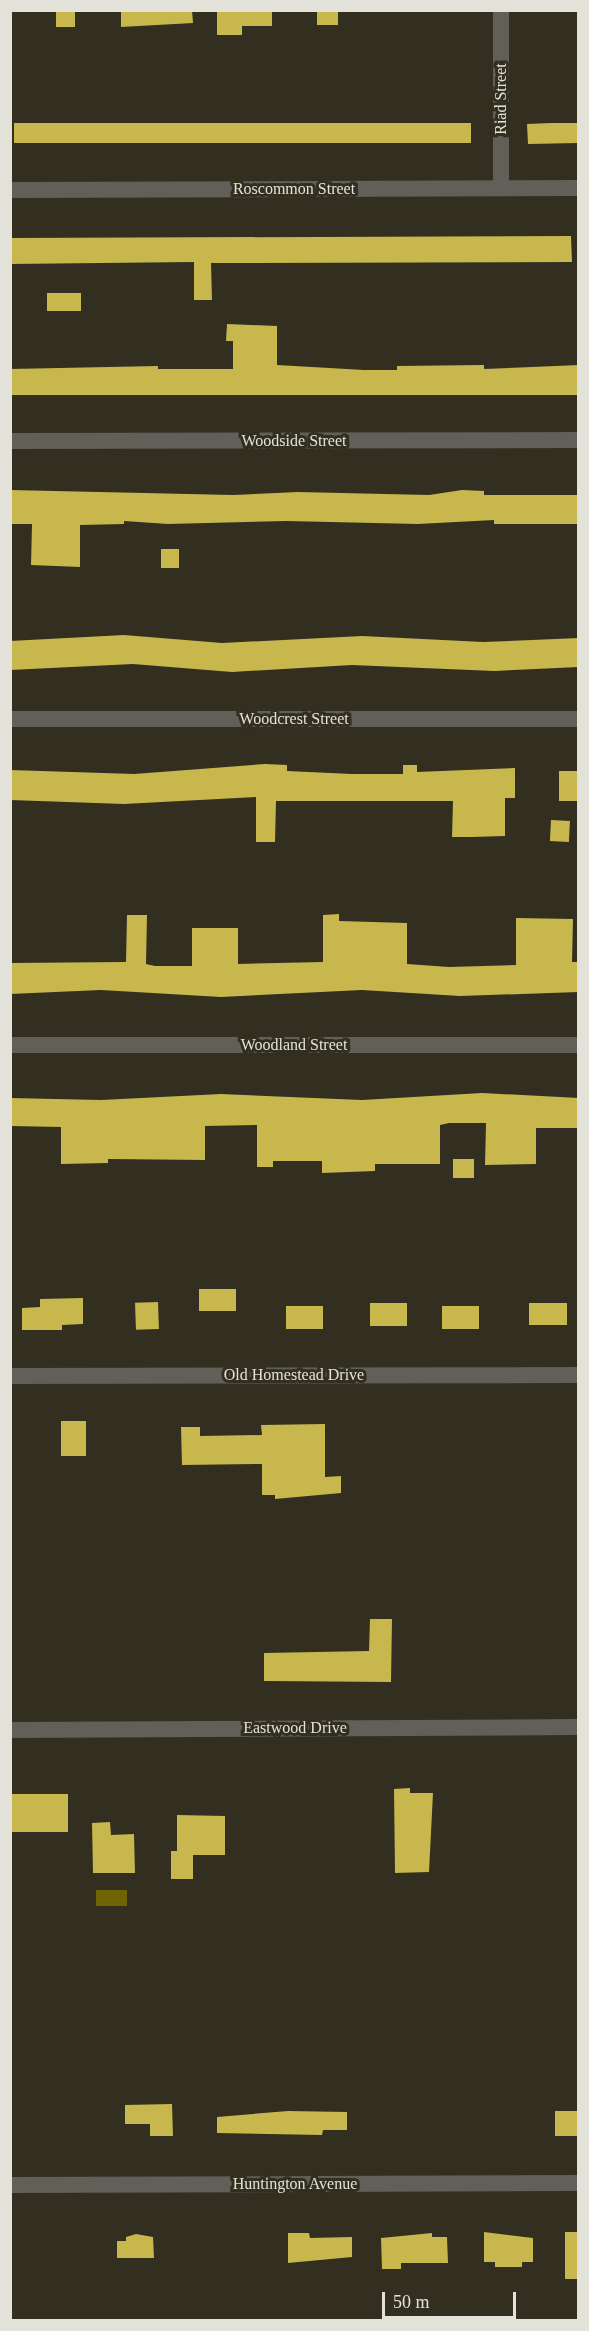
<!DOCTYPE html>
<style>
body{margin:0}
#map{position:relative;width:589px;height:2331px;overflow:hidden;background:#322f20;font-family:"Times New Roman",serif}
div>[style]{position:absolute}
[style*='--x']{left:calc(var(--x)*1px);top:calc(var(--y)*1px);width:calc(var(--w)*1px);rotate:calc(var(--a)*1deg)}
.water>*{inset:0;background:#706303;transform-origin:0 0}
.building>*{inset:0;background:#c7b74c;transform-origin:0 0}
.minor>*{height:16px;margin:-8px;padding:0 8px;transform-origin:8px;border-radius:8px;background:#605f58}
span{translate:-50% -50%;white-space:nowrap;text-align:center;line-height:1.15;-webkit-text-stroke:6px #322f20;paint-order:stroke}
.street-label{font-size:16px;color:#e3e2d8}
.frame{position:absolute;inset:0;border:12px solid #e3e2d8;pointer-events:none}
.scale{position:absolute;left:382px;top:2292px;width:134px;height:27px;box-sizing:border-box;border:3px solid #e3e2d8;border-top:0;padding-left:8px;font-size:18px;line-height:21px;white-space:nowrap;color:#e3e2d8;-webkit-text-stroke:4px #322f20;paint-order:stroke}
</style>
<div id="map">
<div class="water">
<i style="left:127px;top:1890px;width:16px;height:31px;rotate:90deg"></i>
</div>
<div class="building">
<i style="left:56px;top:10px;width:19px;height:17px"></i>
<i style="clip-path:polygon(121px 10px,192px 10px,193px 23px,121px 27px)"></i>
<i style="clip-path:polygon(217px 10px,272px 10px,272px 26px,242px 26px,242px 35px,217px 35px)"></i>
<i style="left:317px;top:10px;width:21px;height:15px"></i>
<i style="left:471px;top:123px;width:20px;height:457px;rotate:90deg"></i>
<i style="clip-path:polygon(551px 123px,579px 123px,579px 143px,528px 144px,527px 124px)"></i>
<i style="clip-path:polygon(571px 236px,572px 262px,211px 263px,212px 300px,194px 300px,194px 262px,10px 264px,10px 238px)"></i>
<i style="left:81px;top:293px;width:18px;height:34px;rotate:90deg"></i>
<i style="clip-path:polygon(227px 324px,277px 326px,277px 365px,364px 370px,397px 370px,397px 366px,484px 365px,484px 369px,579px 365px,579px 395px,10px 395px,10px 369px,158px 366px,158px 369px,233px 369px,233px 341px,226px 341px)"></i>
<i style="clip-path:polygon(10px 490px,233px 495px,298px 492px,429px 495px,462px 490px,484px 491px,484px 495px,579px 495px,579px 524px,494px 524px,494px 520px,418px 524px,286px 521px,168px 524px,124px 521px,124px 524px,80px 525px,80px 567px,31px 565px,32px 524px,10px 524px)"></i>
<i style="left:161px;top:549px;width:18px;height:19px"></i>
<i style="clip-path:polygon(124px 635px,222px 643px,362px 636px,483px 642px,579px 638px,579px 667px,494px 671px,352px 665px,232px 672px,133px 664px,10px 670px,10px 641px)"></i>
<i style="clip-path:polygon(265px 764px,287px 765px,287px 771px,352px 774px,403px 774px,403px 765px,417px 765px,417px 772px,515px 768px,515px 798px,505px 798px,505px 836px,472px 837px,452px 837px,453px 801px,276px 801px,275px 842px,256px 842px,256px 797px,124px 804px,10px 800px,10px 770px,134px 774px)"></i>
<i style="left:559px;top:771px;width:20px;height:30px"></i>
<i style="left:551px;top:820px;width:19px;height:21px;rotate:3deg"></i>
<i style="clip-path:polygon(339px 914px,339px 921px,407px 923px,407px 964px,449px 967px,516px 965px,516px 918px,573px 919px,572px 962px,579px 962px,579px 992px,460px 996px,362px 990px,221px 997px,101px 990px,10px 994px,10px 963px,126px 962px,127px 915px,147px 915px,146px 964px,155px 966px,192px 966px,192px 928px,238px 928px,238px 964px,323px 962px,323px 915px)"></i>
<i style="clip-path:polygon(482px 1093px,579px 1098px,579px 1128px,536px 1128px,536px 1164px,485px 1165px,486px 1123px,449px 1123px,440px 1125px,440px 1164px,375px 1164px,375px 1171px,322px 1173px,322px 1161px,273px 1161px,273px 1167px,257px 1167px,257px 1125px,205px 1126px,205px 1160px,108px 1159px,108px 1163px,61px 1164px,61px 1127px,10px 1126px,10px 1098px,101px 1100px,221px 1094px,362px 1100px)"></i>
<i style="left:453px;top:1159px;width:21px;height:19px"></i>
<i style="left:236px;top:1289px;width:22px;height:37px;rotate:90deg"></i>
<i style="clip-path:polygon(83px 1298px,83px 1324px,62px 1325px,62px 1330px,22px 1330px,22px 1308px,40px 1307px,40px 1299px)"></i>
<i style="left:158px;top:1302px;width:27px;height:23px;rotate:88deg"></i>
<i style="left:370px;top:1303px;width:37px;height:23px"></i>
<i style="left:567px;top:1303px;width:22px;height:38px;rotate:90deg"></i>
<i style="left:286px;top:1306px;width:37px;height:23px"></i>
<i style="left:442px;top:1306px;width:37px;height:23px"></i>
<i style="left:61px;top:1421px;width:25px;height:35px"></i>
<i style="clip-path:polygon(325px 1424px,325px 1477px,341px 1476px,341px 1493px,275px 1499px,275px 1495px,262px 1495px,262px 1464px,182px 1465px,181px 1427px,200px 1427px,200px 1436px,262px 1435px,261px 1425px)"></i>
<i style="clip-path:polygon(370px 1619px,392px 1619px,391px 1682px,264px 1681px,264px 1653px,369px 1651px)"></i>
<i style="clip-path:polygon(410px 1788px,410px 1793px,433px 1793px,429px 1872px,395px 1873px,394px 1789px)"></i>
<i style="left:10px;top:1794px;width:58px;height:38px"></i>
<i style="clip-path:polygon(177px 1815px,225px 1816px,225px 1855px,193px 1855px,193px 1879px,171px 1879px,171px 1851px,177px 1851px)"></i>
<i style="clip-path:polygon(110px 1822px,111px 1835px,134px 1834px,135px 1873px,93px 1873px,92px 1823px)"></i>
<i style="clip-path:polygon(172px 2104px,173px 2136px,150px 2136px,150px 2124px,125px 2124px,125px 2105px)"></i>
<i style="clip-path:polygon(288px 2111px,347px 2112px,347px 2130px,323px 2130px,322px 2135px,217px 2133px,217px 2117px)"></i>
<i style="left:555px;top:2111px;width:24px;height:25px"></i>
<i style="clip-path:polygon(484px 2232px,533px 2238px,533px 2262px,522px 2262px,522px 2267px,495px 2267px,495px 2262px,484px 2262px)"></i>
<i style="left:565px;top:2232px;width:14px;height:47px"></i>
<i style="clip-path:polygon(288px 2233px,309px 2233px,310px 2238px,352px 2237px,352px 2257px,288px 2263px)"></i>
<i style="clip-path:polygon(432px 2233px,432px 2237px,447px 2237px,448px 2263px,401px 2263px,401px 2269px,382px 2269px,381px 2238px)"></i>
<i style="clip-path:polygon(136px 2234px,153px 2237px,154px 2258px,117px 2258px,117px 2241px,126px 2241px,126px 2237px)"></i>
</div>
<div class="minor">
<i style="--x:501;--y:188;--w:178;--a:-90"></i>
<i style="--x:10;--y:190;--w:568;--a:-0.2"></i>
<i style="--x:10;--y:441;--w:568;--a:-0.1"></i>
<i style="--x:10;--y:719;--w:568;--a:0"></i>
<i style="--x:10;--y:1045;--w:568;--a:0"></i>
<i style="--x:10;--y:1376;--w:568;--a:-0.1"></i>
<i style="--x:10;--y:1730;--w:568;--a:-0.3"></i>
<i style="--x:10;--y:2185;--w:568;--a:-0.2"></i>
</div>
<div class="street-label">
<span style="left:501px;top:99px;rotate:-90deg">Riad Street</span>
<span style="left:294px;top:189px">Roscommon Street</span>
<span style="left:294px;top:441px">Woodside Street</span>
<span style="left:294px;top:719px">Woodcrest Street</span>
<span style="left:294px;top:1045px">Woodland Street</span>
<span style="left:294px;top:1375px">Old Homestead Drive</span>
<span style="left:295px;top:1728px">Eastwood Drive</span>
<span style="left:295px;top:2184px">Huntington Avenue</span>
</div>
<div class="frame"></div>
<div class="scale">50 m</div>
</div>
